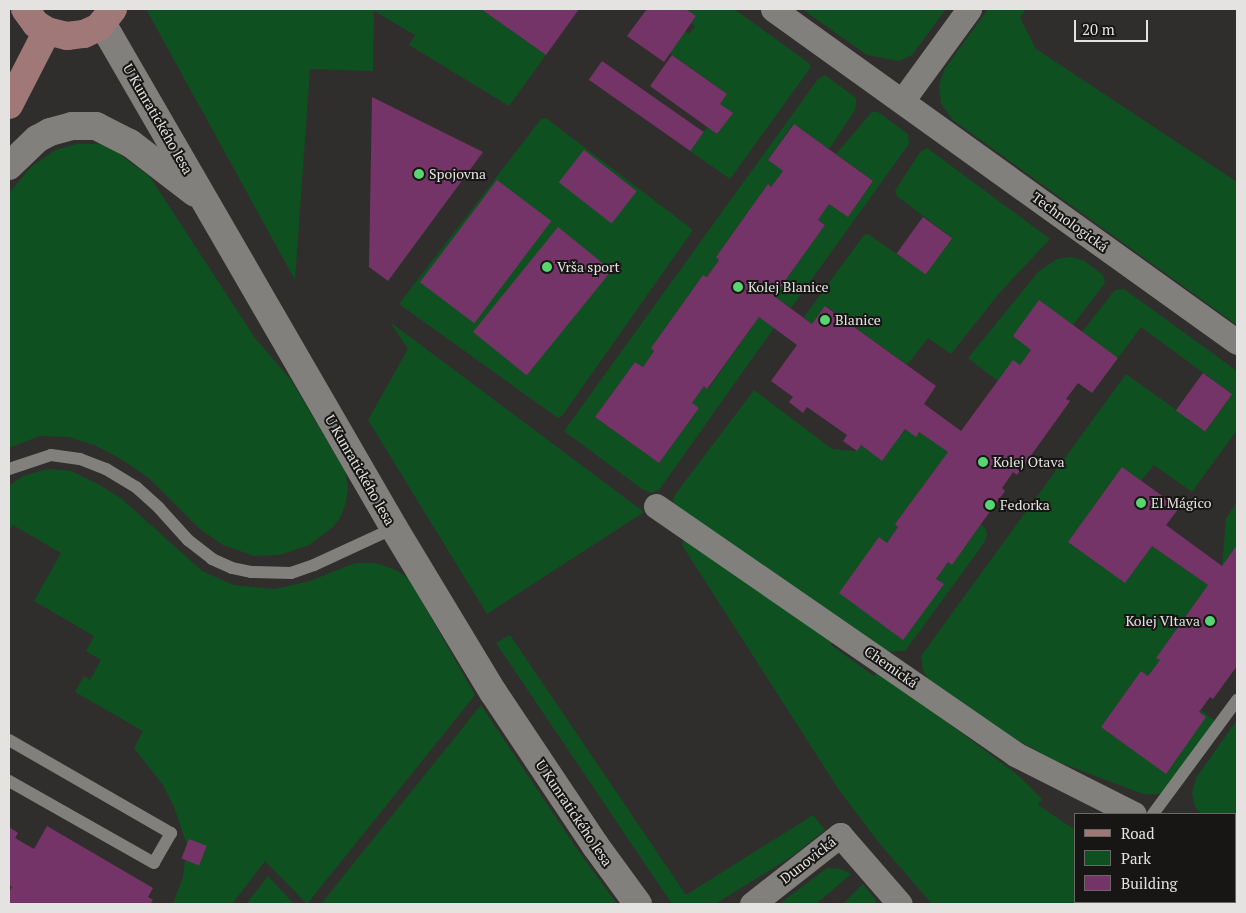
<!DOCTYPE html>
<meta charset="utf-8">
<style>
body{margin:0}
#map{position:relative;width:1246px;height:913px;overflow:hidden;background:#2f2e2c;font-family:"PT Serif",serif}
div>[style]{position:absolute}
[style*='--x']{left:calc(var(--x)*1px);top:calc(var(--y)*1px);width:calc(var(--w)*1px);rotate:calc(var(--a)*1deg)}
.green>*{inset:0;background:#0f5020}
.building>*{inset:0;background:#753468;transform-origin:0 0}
.service>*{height:12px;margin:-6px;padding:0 6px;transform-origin:6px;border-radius:6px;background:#82807d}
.minor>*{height:25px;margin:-12.5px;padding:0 12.5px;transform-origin:12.5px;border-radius:12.5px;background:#82807d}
.tertiary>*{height:28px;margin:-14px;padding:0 14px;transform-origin:14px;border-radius:14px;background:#82807d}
.secondary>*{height:28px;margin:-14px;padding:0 14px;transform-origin:14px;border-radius:14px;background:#a07877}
.dots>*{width:14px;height:14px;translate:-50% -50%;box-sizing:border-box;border:2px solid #171615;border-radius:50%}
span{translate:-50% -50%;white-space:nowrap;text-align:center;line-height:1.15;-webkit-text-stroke:4px #171615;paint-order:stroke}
.street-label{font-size:14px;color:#e4e3e2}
.poi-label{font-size:14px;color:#e4e3e2}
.left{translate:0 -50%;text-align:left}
.right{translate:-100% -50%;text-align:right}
.frame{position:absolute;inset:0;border:10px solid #e4e3e2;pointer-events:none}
.legend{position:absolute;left:1074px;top:813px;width:162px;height:90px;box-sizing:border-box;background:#171615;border:1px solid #696867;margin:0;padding:6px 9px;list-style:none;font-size:15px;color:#e4e3e2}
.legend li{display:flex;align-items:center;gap:10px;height:25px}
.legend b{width:25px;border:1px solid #696867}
.scale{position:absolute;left:1074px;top:20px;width:74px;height:22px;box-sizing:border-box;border:2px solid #e4e3e2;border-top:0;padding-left:6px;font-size:15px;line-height:18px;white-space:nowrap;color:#e4e3e2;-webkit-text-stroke:4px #171615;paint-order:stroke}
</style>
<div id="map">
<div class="green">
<i style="clip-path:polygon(146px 9px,481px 9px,546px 55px,509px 106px,409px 45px,415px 35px,374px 11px,373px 71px,310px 69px,295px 280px)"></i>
<i style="clip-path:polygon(686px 9px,734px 9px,809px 63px,811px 67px,730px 179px,690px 151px,707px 127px,717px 134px,732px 113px,720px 104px,727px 94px,670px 53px,685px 31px,689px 34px,695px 26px,691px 23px,696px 16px)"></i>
<i style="clip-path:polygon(802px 9px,946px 9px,912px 55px,899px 61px,867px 55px)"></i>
<i style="clip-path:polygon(988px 9px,1026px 9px,1020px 18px,1036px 49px,1237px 182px,1237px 325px,953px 120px,941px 104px,939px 85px,944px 70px)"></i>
<i style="clip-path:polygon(825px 75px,856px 98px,856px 104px,855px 110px,829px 149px,793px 124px,768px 160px,783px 171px,771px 187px,767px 185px,716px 257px,719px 260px,707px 277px,703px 275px,651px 348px,654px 351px,643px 367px,635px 362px,595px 417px,659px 463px,699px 408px,692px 403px,704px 386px,708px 389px,759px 317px,774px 328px,659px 490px,651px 493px,642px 489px,564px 431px,818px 79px)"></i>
<i style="clip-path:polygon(872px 112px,878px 112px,908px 134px,909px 144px,791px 308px,774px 296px,825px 225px,818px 220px,829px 204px,848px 217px,873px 181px,836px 154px)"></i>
<i style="clip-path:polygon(546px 118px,693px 230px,562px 416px,558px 418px,399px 304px,541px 119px)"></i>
<i style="clip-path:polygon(76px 144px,99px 144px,114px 150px,150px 177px,255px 338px,291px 380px,345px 471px,348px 487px,346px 503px,340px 518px,333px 527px,309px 545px,279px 555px,254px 556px,223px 545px,200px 529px,149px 478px,121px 459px,94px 445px,69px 437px,40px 436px,9px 448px,9px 193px,31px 167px,55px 150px)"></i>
<i style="clip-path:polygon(927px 148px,1050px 239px,1001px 291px,951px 354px,928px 338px,907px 365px,826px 306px,812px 324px,804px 317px,864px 235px,868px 234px,926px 274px,952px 238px,897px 196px,895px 191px,920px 152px)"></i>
<i style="clip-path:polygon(1070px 257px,1083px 260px,1103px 275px,1105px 283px,1073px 325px,1031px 350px,1020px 365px,998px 381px,968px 358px,1039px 271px,1057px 259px)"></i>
<i style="clip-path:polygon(1124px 289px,1237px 371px,1237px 430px,1192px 492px,1154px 465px,1141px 481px,1122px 467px,1068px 542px,1125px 582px,1152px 546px,1208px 585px,1156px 658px,1160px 660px,1148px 676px,1141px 671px,1101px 727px,1166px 773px,1201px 710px,1214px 720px,1215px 723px,1171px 788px,1159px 794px,1143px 794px,1056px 761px,993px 727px,931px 685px,923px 670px,921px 656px,1126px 374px,1206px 431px,1232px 394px,1141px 327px,1118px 358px,1082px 332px,1115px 290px)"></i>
<i style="clip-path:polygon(390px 322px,644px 512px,487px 614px,368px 420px,408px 349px)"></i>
<i style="clip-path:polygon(754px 390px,832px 449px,856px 451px,861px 445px,882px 461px,905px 429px,915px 436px,919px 432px,948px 452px,895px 524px,898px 527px,887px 543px,839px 593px,943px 584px,936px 579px,948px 562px,952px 565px,981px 524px,986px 529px,987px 535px,984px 543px,905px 651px,884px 652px,673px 504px,674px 496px)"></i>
<i style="clip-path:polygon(48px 469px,71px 471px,98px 484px,122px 499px,202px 571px,234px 585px,275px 589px,310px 581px,355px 563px,376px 563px,396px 570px,409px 579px,475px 695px,307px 904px,265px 861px,232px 904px,173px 904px,183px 877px,185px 860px,200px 864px,206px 847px,190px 839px,187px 845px,174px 807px,163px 785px,134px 748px,143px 731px,75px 692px,84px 676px,90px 680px,101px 660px,86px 651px,94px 636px,34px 601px,61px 553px,13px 525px,9px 531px,9px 486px,23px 476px)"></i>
<i style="clip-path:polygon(1237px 502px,1237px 545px,1222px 566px,1226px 518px)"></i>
<i style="clip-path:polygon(684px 538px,835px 639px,831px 645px,874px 676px,878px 671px,1018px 775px,1042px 799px,1038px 805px,1075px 830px,1075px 902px,1199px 902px,1203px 904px,932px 904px,880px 844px,839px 790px,682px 545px)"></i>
<i style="clip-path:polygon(510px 635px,686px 895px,813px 815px,825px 830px,791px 857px,715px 904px,672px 904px,496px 643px)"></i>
<i style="clip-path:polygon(481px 705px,575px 846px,617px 904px,321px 904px)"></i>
<i style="clip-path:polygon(1237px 720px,1237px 831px,1235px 830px,1235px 814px,1201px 814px,1195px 807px,1192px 793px,1196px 778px)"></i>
<i style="clip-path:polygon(827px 868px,841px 869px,851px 874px,816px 904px,779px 904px)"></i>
<i style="clip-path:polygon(268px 876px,294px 904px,246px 904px)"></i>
<i style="clip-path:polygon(863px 884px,876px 900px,875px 904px,843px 904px)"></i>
</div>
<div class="building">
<i style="clip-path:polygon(481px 9px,579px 9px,546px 55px)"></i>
<i style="clip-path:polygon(647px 9px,686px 9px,696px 16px,664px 62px,627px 36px)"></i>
<i style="clip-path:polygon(672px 55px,727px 94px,720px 104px,733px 113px,717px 134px,650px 86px)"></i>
<i style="left:602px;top:61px;width:124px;height:23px;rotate:35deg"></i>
<i style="clip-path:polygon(372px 97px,483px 152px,388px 281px,369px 267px)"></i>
<i style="clip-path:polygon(794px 124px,873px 181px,848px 217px,829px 204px,818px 220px,825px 225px,774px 296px,812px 324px,825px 306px,936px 386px,924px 404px,961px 431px,1013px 360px,1020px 365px,1031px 350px,1013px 336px,1039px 300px,1118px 358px,1092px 393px,1078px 383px,1066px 399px,1070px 401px,1017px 475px,1013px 472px,1002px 488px,1005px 491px,981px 524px,952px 565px,948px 562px,936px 579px,944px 584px,903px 640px,839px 593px,879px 537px,887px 543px,898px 527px,895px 524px,948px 452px,919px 432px,916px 437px,905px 429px,882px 461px,861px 445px,857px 451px,843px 441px,847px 435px,807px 407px,803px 413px,789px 402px,793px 397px,771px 381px,797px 345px,759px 317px,707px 389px,704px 386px,692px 403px,699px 408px,659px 463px,595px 417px,635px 362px,643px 367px,654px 351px,651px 348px,703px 275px,707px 277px,719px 260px,716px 257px,768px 184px,771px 187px,783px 171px,768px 160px)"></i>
<i style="left:584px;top:150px;width:67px;height:41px;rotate:38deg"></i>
<i style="left:497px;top:180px;width:68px;height:128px;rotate:37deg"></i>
<i style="left:923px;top:217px;width:36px;height:45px;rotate:36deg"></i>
<i style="left:558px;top:227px;width:69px;height:135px;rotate:39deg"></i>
<i style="left:1203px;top:373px;width:36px;height:46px;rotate:36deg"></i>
<i style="clip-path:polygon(1122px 467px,1179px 508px,1166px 525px,1222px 566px,1237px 545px,1237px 666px,1213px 699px,1210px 697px,1199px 712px,1206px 717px,1166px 774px,1101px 727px,1141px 671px,1148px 676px,1160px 660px,1156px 658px,1208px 585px,1152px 546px,1125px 583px,1068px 542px)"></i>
<i style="clip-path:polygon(47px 826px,153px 888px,148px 897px,153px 900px,150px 904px,9px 904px,9px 892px,12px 887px,9px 885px,9px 827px,18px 833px,15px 838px,34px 849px)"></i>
<i style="left:189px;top:839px;width:19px;height:21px;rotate:21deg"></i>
</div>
<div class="service">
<i style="--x:9;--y:469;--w:44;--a:-18.4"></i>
<i style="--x:51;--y:455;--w:29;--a:8"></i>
<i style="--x:80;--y:459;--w:28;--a:21"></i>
<i style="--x:106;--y:469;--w:35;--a:31"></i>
<i style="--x:136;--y:487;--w:31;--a:42"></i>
<i style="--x:159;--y:508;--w:43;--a:47.8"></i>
<i style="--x:188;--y:540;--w:31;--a:38"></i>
<i style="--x:212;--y:559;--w:22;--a:24"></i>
<i style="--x:232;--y:568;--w:19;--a:12"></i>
<i style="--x:251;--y:572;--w:40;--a:1.4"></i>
<i style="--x:291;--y:573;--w:24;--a:-19"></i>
<i style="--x:314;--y:565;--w:88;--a:-24.8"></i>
<i style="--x:9;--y:740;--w:187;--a:29.9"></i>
<i style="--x:171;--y:833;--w:34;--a:120"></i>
<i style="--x:154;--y:863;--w:167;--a:-150.5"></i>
<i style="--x:1153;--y:814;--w:142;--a:-53.6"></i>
</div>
<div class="minor">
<i style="--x:773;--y:9;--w:571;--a:35.67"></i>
<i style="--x:902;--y:101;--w:114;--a:-53.9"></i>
<i style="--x:656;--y:506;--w:436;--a:34.6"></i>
<i style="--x:1015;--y:754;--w:133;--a:26.8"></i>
<i style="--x:1235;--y:845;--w:2;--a:27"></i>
<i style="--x:752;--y:904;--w:112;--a:-38.1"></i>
<i style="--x:840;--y:835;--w:91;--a:49"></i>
</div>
<div class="tertiary">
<i style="--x:102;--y:23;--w:583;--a:59.96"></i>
<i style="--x:394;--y:528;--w:192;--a:58.9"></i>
<i style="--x:493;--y:692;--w:184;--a:56.3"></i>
<i style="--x:595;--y:845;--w:73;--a:53.9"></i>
<i style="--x:9;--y:166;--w:39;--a:-44"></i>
<i style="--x:37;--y:139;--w:15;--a:-28"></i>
<i style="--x:50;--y:132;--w:23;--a:-15"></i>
<i style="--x:72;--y:126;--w:24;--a:0"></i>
<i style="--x:96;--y:126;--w:38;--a:27"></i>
<i style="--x:130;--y:143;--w:82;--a:37.6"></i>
</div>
<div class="secondary">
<i style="--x:25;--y:9;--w:19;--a:54"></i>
<i style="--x:36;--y:24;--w:13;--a:32"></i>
<i style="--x:47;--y:31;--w:21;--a:14"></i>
<i style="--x:67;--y:36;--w:17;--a:-7"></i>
<i style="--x:84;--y:34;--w:17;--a:-25"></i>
<i style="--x:99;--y:27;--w:23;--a:-52"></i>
<i style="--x:9;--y:105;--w:83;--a:-62.8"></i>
</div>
<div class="dots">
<i style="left:419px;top:174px;background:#57d570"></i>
<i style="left:547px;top:267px;background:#57d570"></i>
<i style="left:738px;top:287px;background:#57d570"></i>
<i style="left:825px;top:320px;background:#57d570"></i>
<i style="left:983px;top:462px;background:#57d570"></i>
<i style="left:1141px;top:503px;background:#57d570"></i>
<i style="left:990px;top:505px;background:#57d570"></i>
<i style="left:1210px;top:621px;background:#57d570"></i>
</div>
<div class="street-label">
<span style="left:158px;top:119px;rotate:60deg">U Kunratického lesa</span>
<span style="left:1070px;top:222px;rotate:36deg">Technologická</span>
<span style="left:360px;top:470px;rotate:60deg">U Kunratického lesa</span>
<span style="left:891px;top:667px;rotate:35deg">Chemická</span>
<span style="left:574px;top:813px;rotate:56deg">U Kunratického lesa</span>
<span style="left:808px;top:860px;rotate:-38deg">Dunovická</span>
</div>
<div class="poi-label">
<span class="left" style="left:429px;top:174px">Spojovna</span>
<span class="left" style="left:557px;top:267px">Vrša sport</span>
<span class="left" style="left:748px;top:287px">Kolej Blanice</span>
<span class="left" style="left:835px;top:320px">Blanice</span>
<span class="left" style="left:993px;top:462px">Kolej Otava</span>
<span class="left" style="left:1151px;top:503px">El Mágico</span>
<span class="left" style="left:1000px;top:505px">Fedorka</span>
<span class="right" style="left:1200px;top:621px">Kolej Vltava</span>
</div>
<div class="frame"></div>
<ul class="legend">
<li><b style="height:6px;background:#a07877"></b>Road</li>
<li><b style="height:14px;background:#0f5020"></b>Park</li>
<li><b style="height:14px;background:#753468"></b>Building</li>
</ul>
<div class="scale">20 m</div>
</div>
